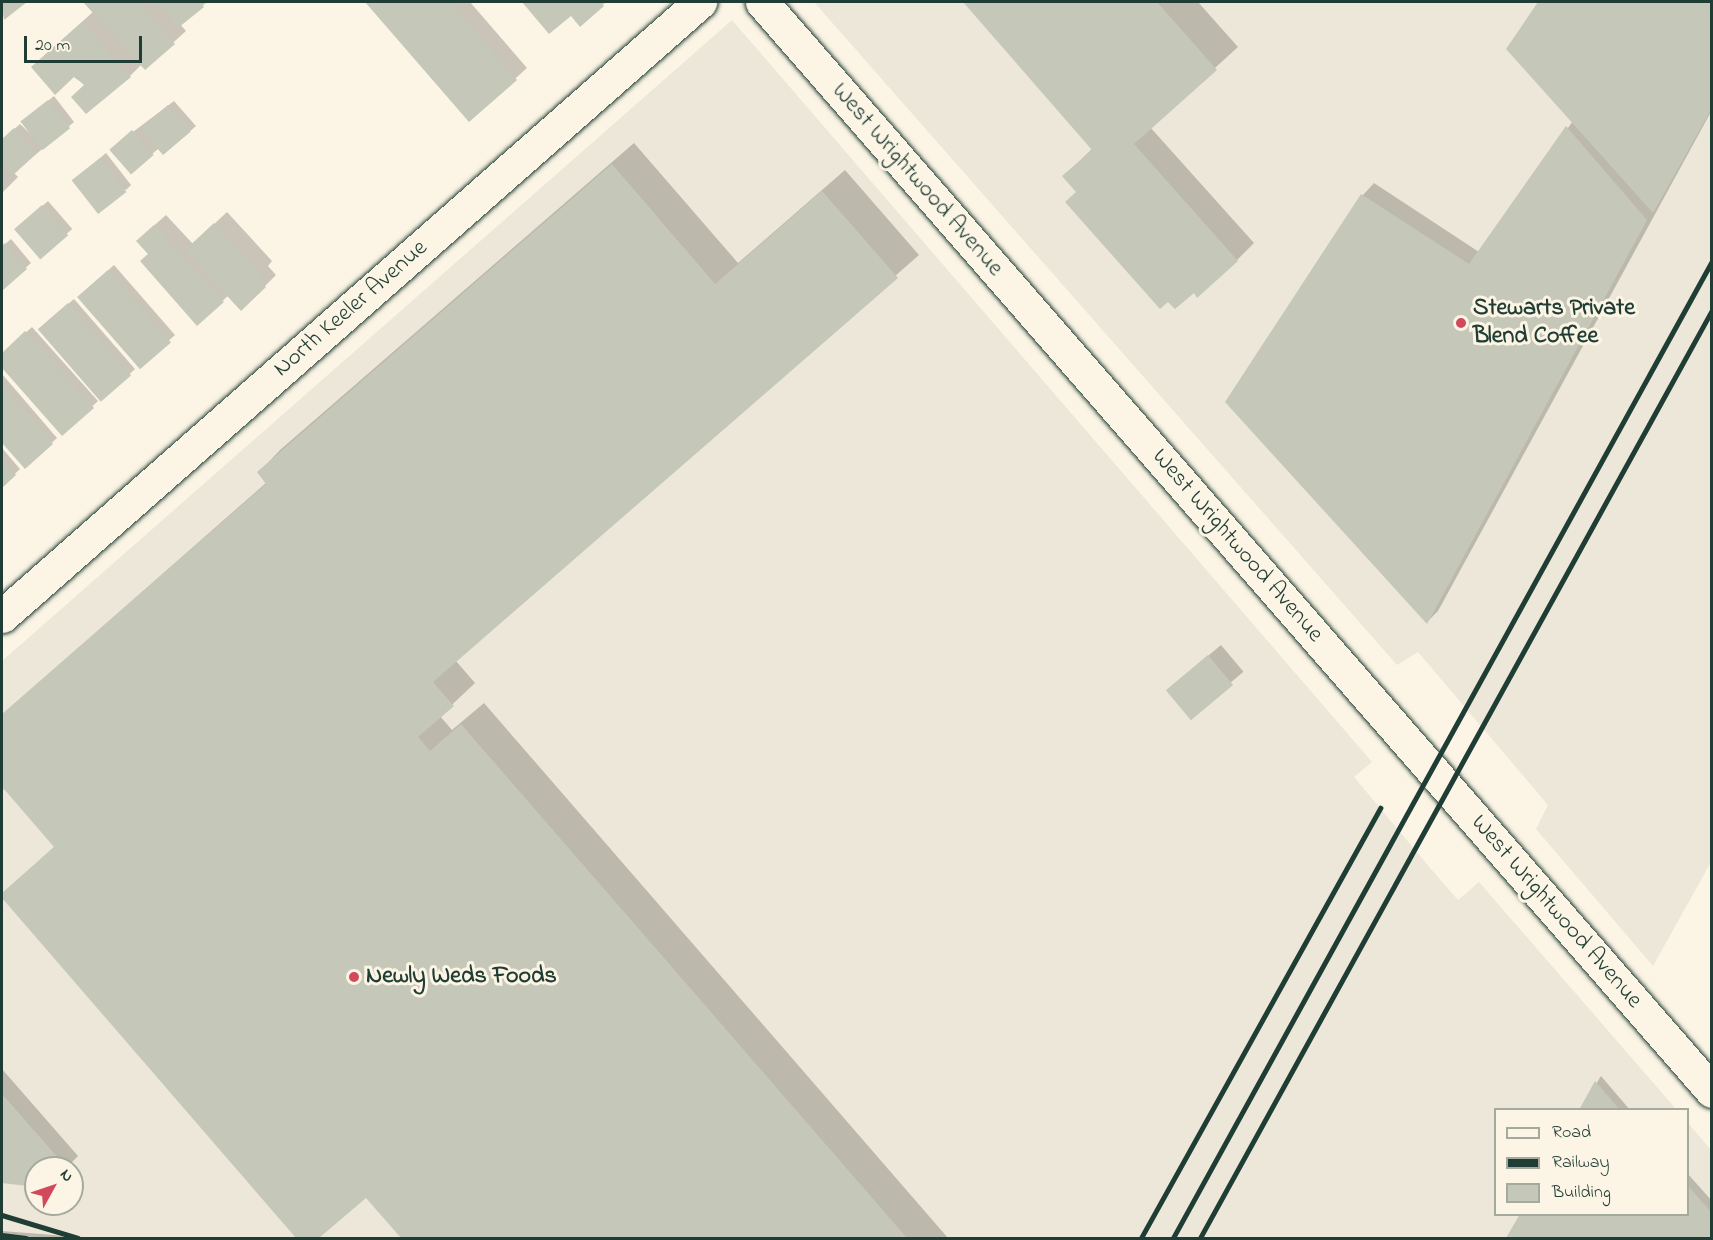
<!DOCTYPE html>
<style>
body{margin:0}
#map{position:relative;width:1713px;height:1240px;overflow:hidden;background:#fcf5e5;font-family:"Indie Flower",sans-serif}
div>[style]{position:absolute}
[style*='--x']{left:calc(var(--x)*1px);top:calc(var(--y)*1px);width:calc(var(--w)*1px);rotate:calc(var(--a)*1deg)}
.built>*{inset:0;background:#ece7d8}
.shadow>*{inset:0;background:#0003;transform-origin:0 0}
.building>*{inset:0;background:#c5c7b9;transform-origin:0 0}
.roads{filter:drop-shadow(0 0 2px #1f3d34) drop-shadow(0 0 2px #1f3d34)}
.minor>*{height:33px;margin:-16.5px;padding:0 16.5px;transform-origin:16.5px;border-radius:16.5px;background:#fcf5e5}
.tertiary>*{height:33px;margin:-16.5px;padding:0 16.5px;transform-origin:16.5px;border-radius:16.5px;background:#fcf5e5}
.rail>*{height:4.5px;margin:-2.25px;padding:0 2.25px;transform-origin:2.25px;border-radius:2.25px;background:#1f3d34}
.dots>*{width:16px;height:16px;translate:-50% -50%;box-sizing:border-box;border:3px solid #fcf5e5;border-radius:50%}
span{translate:-50% -50%;white-space:nowrap;text-align:center;line-height:1.15;-webkit-text-stroke:6px #fcf5e5;paint-order:stroke}
.street-label{font-size:24px;color:#1f3d34}
.poi-label{font-size:24px;color:#1f3d34;font-weight:700}
.left{translate:0 -50%;text-align:left}
.frame{position:absolute;inset:0;border:3px solid #1f3d34;pointer-events:none}
.legend{position:absolute;left:1494px;top:1108px;width:195px;height:108px;box-sizing:border-box;background:#fcf5e5;border:2px solid #a4ab9e;margin:0;padding:8px 10px;list-style:none;font-size:18px;color:#1f3d34}
.legend li{display:flex;align-items:center;gap:12px;height:30px}
.legend b{width:30px;border:2px solid #a4ab9e}
.north{position:absolute;left:24px;top:1156px;width:60px;height:60px;box-sizing:border-box;background:#fcf5e5;border:2px solid #a4ab9e;border-radius:50%;rotate:50deg;font-size:16px;font-weight:700;line-height:24px;text-align:center;color:#1f3d34}
.north::after{content:'';display:block;margin:auto;width:21px;height:27px;background:#d1495b;clip-path:polygon(50% 0,100% 100%,50% 72%,0 100%)}
.scale{position:absolute;left:24px;top:36px;width:118px;height:27px;box-sizing:border-box;border:3px solid #1f3d34;border-top:0;padding-left:8px;font-size:18px;line-height:21px;white-space:nowrap;color:#1f3d34;-webkit-text-stroke:4px #fcf5e5;paint-order:stroke}
</style>
<div id="map">
<div class="built">
<i style="clip-path:polygon(814px 2px,1711px 2px,1711px 862px,1653px 966px,1536px 829px,1548px 805px,1418px 652px,1397px 665px)"></i>
<i style="clip-path:polygon(evenodd,732px 20px,1372px 762px,1354px 777px,1431px 869px,1458px 900px,1479px 882px,1676px 1109px,1496px 1110px,1496px 1214px,1688px 1214px,1688px 1123px,1711px 1150px,1711px 1238px,2px 1238px,2px 661px,732px 20px,36px 1168px,72px 1168px,72px 1204px,36px 1204px,36px 1168px)"></i>
</div>
<div class="shadow">
<i style="clip-path:polygon(2px 2px,25px 2px,4px 18px)"></i>
<i style="clip-path:polygon(85px 2px,207px 2px,180px 24px,186px 31px,145px 68px,142px 64px,130px 76px,85px 85px,44px 56px,94px 11px)"></i>
<i style="clip-path:polygon(367px 2px,470px 2px,527px 68px,469px 120px)"></i>
<i style="clip-path:polygon(524px 2px,606px 2px,580px 24px,571px 14px,550px 32px)"></i>
<i style="clip-path:polygon(965px 2px,1198px 2px,1238px 47px,1150px 127px,1254px 243px,1237px 260px,1077px 191px,1064px 176px,1093px 148px)"></i>
<i style="clip-path:polygon(1540px 2px,1712px 2px,1712px 110px,1438px 611px,1427px 622px,1227px 402px,1363px 195px,1374px 183px,1479px 252px,1573px 121px,1508px 49px)"></i>
<i style="clip-path:polygon(54px 96px,74px 122px,14px 173px,18px 177px,2px 193px,2px 140px,20px 124px,42px 145px,28px 117px)"></i>
<i style="clip-path:polygon(174px 101px,196px 126px,164px 154px,159px 148px,131px 173px,117px 144px)"></i>
<i style="clip-path:polygon(634px 143px,738px 263px,845px 170px,919px 255px,456px 661px,475px 683px,440px 716px,452px 730px,484px 703px,948px 1238px,403px 1238px,366px 1195px,316px 1238px,298px 1238px,2px 896px,55px 846px,4px 787px,2px 790px,2px 715px,267px 482px,259px 472px,280px 450px)"></i>
<i style="clip-path:polygon(106px 153px,131px 185px,126px 190px,80px 175px)"></i>
<i style="left:48px;top:201px;width:37px;height:42px;rotate:49deg"></i>
<i style="clip-path:polygon(227px 212px,272px 261px,268px 266px,276px 275px,265px 286px,229px 295px,197px 324px,149px 254px,149px 230px,166px 215px,193px 244px)"></i>
<i style="clip-path:polygon(11px 239px,31px 263px,2px 289px,2px 247px)"></i>
<i style="clip-path:polygon(114px 265px,175px 335px,139px 367px,84px 292px)"></i>
<i style="clip-path:polygon(74px 299px,135px 369px,102px 400px,45px 324px)"></i>
<i style="clip-path:polygon(32px 327px,98px 401px,62px 434px,2px 366px,2px 354px)"></i>
<i style="clip-path:polygon(2px 374px,57px 438px,25px 467px,2px 440px)"></i>
<i style="clip-path:polygon(2px 448px,20px 469px,2px 486px)"></i>
<i style="left:1221px;top:645px;width:35px;height:70px;rotate:50deg"></i>
<i style="clip-path:polygon(2px 1069px,78px 1156px,66px 1168px,36px 1168px,36px 1186px,2px 1182px)"></i>
<i style="clip-path:polygon(1601px 1076px,1630px 1110px,1580px 1110px)"></i>
<i style="clip-path:polygon(1688px 1174px,1712px 1201px,1712px 1238px,1508px 1238px,1522px 1214px,1688px 1214px)"></i>
<i style="clip-path:polygon(2px 1231px,54px 1235px,72px 1238px,2px 1238px)"></i>
</div>
<div class="building">
<i style="clip-path:polygon(2px 2px,27px 2px,4px 20px)"></i>
<i style="clip-path:polygon(83px 2px,138px 2px,175px 44px,145px 70px)"></i>
<i style="clip-path:polygon(157px 2px,199px 2px,204px 7px,178px 28px)"></i>
<i style="clip-path:polygon(365px 2px,463px 2px,455px 9px,517px 80px,469px 122px)"></i>
<i style="clip-path:polygon(522px 2px,600px 2px,604px 6px,580px 27px,571px 16px,549px 34px)"></i>
<i style="clip-path:polygon(963px 2px,1157px 2px,1217px 70px,1134px 144px,1238px 261px,1197px 298px,1194px 293px,1175px 309px,1168px 302px,1160px 309px,1065px 202px,1076px 192px,1062px 176px,1092px 150px)"></i>
<i style="clip-path:polygon(1538px 2px,1712px 2px,1712px 108px,1653px 213px,1506px 49px)"></i>
<i style="clip-path:polygon(82px 22px,131px 77px,86px 114px,71px 97px,84px 85px,75px 76px,55px 95px,31px 67px)"></i>
<i style="left:48px;top:100px;width:36px;height:35px;rotate:52deg"></i>
<i style="left:168px;top:105px;width:35px;height:36px;rotate:50deg"></i>
<i style="clip-path:polygon(1566px 126px,1647px 220px,1427px 624px,1225px 402px,1361px 194px,1469px 264px)"></i>
<i style="clip-path:polygon(14px 128px,36px 154px,12px 176px,2px 165px,2px 139px)"></i>
<i style="left:132px;top:130px;width:33px;height:30px;rotate:49deg"></i>
<i style="left:100px;top:158px;width:43px;height:36px;rotate:52deg"></i>
<i style="clip-path:polygon(612px 164px,715px 284px,822px 191px,898px 278px,433px 682px,454px 706px,418px 737px,430px 751px,461px 724px,907px 1238px,401px 1238px,366px 1198px,319px 1238px,296px 1238px,2px 898px,2px 893px,54px 847px,4px 789px,2px 792px,2px 714px,266px 484px,257px 472px)"></i>
<i style="left:42px;top:205px;width:40px;height:37px;rotate:49deg"></i>
<i style="clip-path:polygon(214px 223px,262px 274px,257px 278px,266px 287px,241px 311px,185px 250px)"></i>
<i style="clip-path:polygon(154px 225px,224px 302px,197px 326px,140px 261px,148px 254px,136px 241px)"></i>
<i style="clip-path:polygon(5px 243px,27px 269px,2px 291px,2px 246px)"></i>
<i style="left:108px;top:270px;width:96px;height:41px;rotate:49deg"></i>
<i style="left:68px;top:303px;width:96px;height:40px;rotate:49deg"></i>
<i style="clip-path:polygon(25px 331px,94px 408px,62px 436px,2px 368px,2px 353px)"></i>
<i style="clip-path:polygon(2px 385px,53px 444px,25px 469px,2px 443px)"></i>
<i style="clip-path:polygon(2px 459px,16px 475px,2px 488px)"></i>
<i style="left:1208px;top:655px;width:39px;height:55px;rotate:50deg"></i>
<i style="clip-path:polygon(1595px 1081px,1620px 1110px,1579px 1110px)"></i>
<i style="clip-path:polygon(2px 1094px,67px 1168px,36px 1168px,36px 1187px,2px 1183px)"></i>
<i style="clip-path:polygon(1688px 1186px,1712px 1213px,1712px 1238px,1506px 1238px,1520px 1214px,1688px 1214px)"></i>
</div>
<div class="roads">
<div class="minor">
<i style="--x:2;--y:616;--w:930;--a:-41.34"></i>
</div>
<div class="tertiary">
<i style="--x:762;--y:2;--w:1445;--a:48.9"></i>
</div>
</div>
<div class="rail">
<i style="--x:2;--y:1215;--w:79;--a:16.8"></i>
<i style="--x:2;--y:1235;--w:24;--a:7"></i>
<i style="--x:1141;--y:1238;--w:492;--a:-60.9"></i>
<i style="--x:1173;--y:1238;--w:1116;--a:-61.11"></i>
<i style="--x:1200;--y:1238;--w:1060;--a:-61.11"></i>
</div>
<div class="dots">
<i style="left:1461px;top:323px;background:#d1495b"></i>
<i style="left:354px;top:977px;background:#d1495b"></i>
</div>
<div class="street-label">
<span style="left:917px;top:180px;rotate:49deg">West Wrightwood Avenue</span>
<span style="left:351px;top:309px;rotate:-41deg">North Keeler Avenue</span>
<span style="left:1237px;top:546px;rotate:49deg">West Wrightwood Avenue</span>
<span style="left:1556px;top:912px;rotate:49deg">West Wrightwood Avenue</span>
</div>
<div class="poi-label">
<span class="left" style="left:1473px;top:323px">Stewarts Private<br>Blend Coffee</span>
<span class="left" style="left:366px;top:977px">Newly Weds Foods</span>
</div>
<div class="frame"></div>
<ul class="legend">
<li><b style="height:8px;background:#fcf5e5"></b>Road</li>
<li><b style="height:8px;background:#1f3d34"></b>Railway</li>
<li><b style="height:16px;background:#c5c7b9"></b>Building</li>
</ul>
<div class="north">N</div>
<div class="scale">20 m</div>
</div>
